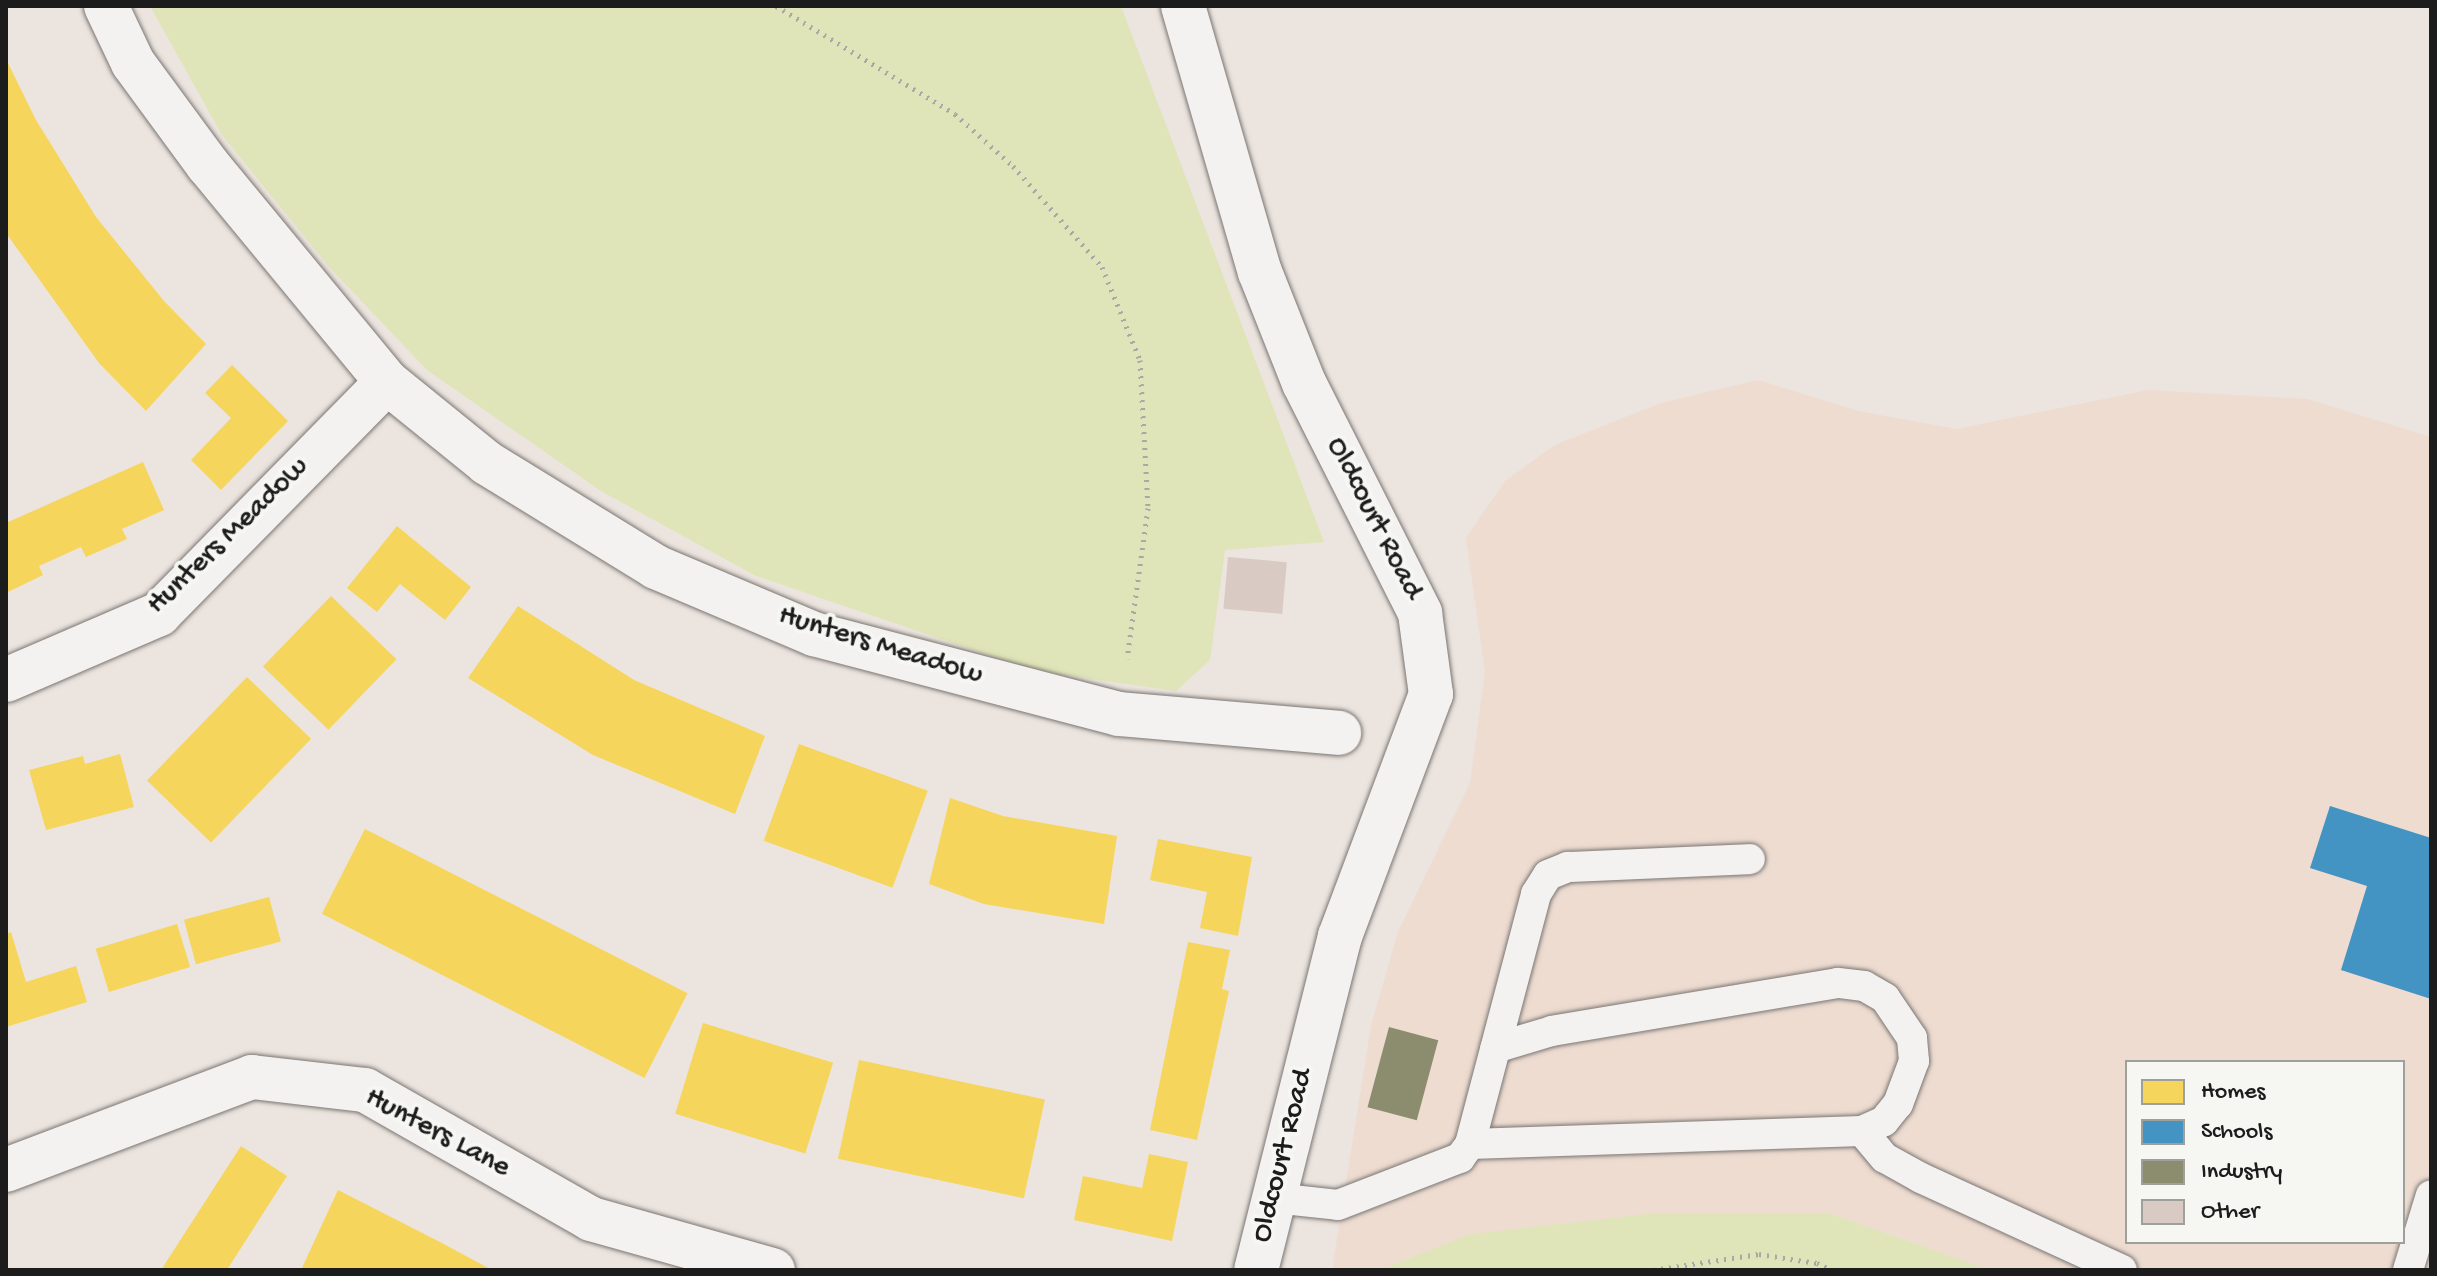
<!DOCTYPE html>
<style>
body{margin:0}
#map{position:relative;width:2437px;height:1276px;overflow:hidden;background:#ece4de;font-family:"Gochi Hand",sans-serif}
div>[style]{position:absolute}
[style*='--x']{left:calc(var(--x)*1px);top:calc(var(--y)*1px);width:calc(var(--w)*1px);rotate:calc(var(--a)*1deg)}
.built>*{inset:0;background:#eedcd1}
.green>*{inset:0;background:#dfe5b8}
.homes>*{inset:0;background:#f6d55c;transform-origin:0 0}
.schools>*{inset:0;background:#4393c3}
.industry>*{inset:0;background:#8c8c6e;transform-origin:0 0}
.building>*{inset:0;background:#d9cbc4;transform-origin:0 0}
.path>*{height:5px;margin-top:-2.5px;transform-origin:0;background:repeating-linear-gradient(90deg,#aaa8a7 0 2px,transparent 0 8px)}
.roads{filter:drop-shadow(0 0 2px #7a7673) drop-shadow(0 0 2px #7a7673)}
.service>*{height:30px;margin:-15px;padding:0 15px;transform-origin:15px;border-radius:15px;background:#f4f2f0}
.minor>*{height:44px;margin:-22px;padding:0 22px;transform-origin:22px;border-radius:22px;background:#f4f2f0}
.tertiary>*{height:44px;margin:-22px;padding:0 22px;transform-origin:22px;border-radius:22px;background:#f4f2f0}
span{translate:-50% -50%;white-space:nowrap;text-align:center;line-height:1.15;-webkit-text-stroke:8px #f6f6f2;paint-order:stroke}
.street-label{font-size:30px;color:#1c1c1c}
.frame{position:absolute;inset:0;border:8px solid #1c1c1c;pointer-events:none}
.legend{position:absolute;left:2125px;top:1060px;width:280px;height:184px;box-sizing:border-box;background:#f6f6f2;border:2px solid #9f9f9c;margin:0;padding:10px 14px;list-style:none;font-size:24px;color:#1c1c1c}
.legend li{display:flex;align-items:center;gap:16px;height:40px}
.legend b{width:40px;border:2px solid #9f9f9c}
</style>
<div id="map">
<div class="built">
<i style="clip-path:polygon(evenodd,1758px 380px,1858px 411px,1957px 429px,2148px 390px,2307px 399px,2431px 437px,2431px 1270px,1990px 1270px,1829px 1213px,1414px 1256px,1379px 1270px,1332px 1270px,1371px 1026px,1398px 932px,1470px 783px,1485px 672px,1466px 538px,1505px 481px,1555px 445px,1661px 403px,1758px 380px,2127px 1062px,2403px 1062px,2403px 1242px,2127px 1242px,2127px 1062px)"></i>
</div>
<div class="green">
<i style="clip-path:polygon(150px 6px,1121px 6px,1324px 542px,1225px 550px,1210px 660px,1176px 691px,1035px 671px,756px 576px,601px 491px,427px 370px,330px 268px,222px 135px)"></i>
<i style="clip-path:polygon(1656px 1213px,1829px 1213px,1990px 1270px,1379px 1270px,1471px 1234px)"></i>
</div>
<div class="homes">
<i style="clip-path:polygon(6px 59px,36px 120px,96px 217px,164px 301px,206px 344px,146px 411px,99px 363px,6px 233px)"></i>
<i style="clip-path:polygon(232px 365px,288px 421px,221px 490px,191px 460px,231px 418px,205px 393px)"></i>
<i style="clip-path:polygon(143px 462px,164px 510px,122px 529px,127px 539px,86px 557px,81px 547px,39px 566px,43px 575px,6px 593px,6px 523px)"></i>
<i style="clip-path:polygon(397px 526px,471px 587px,445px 620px,400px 584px,377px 612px,347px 588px)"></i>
<i style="left:331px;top:596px;width:91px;height:98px;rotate:44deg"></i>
<i style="clip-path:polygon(518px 606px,634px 680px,765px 736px,735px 814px,593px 755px,468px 678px)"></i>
<i style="left:247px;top:677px;width:89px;height:144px;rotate:44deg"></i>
<i style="left:799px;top:744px;width:137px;height:103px;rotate:20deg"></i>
<i style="clip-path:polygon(120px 754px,134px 807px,46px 830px,29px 770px,83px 756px,85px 764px)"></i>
<i style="clip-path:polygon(950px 798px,1003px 816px,1117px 836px,1104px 924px,984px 904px,929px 884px)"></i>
<i style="left:365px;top:829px;width:362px;height:95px;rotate:27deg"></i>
<i style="clip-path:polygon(1158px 839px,1252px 857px,1238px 936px,1200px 928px,1207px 892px,1150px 880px)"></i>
<i style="left:269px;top:897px;width:46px;height:88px;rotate:75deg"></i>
<i style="left:177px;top:924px;width:45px;height:85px;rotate:73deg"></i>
<i style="clip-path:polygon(11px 932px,26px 982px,76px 966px,87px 1002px,6px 1027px,6px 934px)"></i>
<i style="clip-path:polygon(1188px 942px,1230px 950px,1222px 989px,1229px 991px,1197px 1140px,1150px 1130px)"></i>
<i style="left:703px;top:1023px;width:136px;height:95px;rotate:17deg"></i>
<i style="left:859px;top:1060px;width:190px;height:101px;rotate:12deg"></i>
<i style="clip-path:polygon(241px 1146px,287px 1176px,232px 1262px,227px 1270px,161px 1270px)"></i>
<i style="clip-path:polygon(1149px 1154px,1188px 1162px,1172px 1241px,1074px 1220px,1083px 1176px,1142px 1188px)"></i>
<i style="clip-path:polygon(338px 1190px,440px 1242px,492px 1270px,301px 1270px)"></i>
</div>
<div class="schools">
<i style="clip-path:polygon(2330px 806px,2431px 838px,2431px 999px,2341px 970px,2367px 886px,2310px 868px)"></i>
</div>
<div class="industry">
<i style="left:1389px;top:1027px;width:51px;height:83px;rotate:15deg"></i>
</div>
<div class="building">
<i style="left:1228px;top:557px;width:59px;height:52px;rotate:5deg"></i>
</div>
<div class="path">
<i style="--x:776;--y:6;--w:209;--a:31.1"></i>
<i style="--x:955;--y:114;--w:78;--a:41.9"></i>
<i style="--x:1013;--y:166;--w:135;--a:48.6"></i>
<i style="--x:1102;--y:267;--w:100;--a:67.8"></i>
<i style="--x:1140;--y:360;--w:148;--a:86.9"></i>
<i style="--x:1148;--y:508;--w:152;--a:97.9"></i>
<i style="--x:1653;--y:1270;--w:107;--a:-8.6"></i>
<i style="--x:1759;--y:1254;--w:59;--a:8.8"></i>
<i style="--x:1817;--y:1263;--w:17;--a:25"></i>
</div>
<div class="roads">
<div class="service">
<i style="--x:1862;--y:1131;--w:35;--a:50"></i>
<i style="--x:1885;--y:1158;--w:41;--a:29.1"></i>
<i style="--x:1921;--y:1178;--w:221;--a:24.6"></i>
<i style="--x:1470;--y:1144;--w:392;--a:-1.9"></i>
<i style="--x:1862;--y:1131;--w:24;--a:-24"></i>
<i style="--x:1884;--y:1121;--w:22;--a:-51"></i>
<i style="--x:1898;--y:1104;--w:46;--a:-69.6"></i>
<i style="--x:1914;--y:1061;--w:23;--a:-95"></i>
<i style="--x:1912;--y:1038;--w:48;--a:-124"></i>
<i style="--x:1885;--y:998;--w:24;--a:-150"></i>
<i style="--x:1864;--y:986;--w:26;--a:-173"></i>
<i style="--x:1838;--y:983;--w:290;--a:170.5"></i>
<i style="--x:1552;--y:1031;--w:59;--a:163.4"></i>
<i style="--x:1274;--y:1198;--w:64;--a:6.2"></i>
<i style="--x:1338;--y:1205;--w:131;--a:-21.1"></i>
<i style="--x:1460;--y:1158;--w:17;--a:-54"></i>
<i style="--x:1470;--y:1144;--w:259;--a:-75.2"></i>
<i style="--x:1536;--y:894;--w:22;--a:-58"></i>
<i style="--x:1548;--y:875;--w:22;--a:-22"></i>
<i style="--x:1568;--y:867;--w:182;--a:-2.5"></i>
<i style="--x:2408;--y:1270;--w:78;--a:-73"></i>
</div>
<div class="minor">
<i style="--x:106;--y:6;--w:63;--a:64.7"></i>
<i style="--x:133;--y:63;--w:127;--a:53.7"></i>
<i style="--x:208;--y:165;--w:281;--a:50.5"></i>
<i style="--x:387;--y:382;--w:129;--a:39"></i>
<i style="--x:487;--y:463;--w:198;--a:31.6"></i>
<i style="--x:656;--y:567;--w:172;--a:23"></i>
<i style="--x:814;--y:634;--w:315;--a:14.7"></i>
<i style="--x:1119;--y:714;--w:221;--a:4.9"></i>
<i style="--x:6;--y:680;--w:167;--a:-23.3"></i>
<i style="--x:159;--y:614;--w:325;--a:-45.5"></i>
<i style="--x:6;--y:1170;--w:263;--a:-20.7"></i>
<i style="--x:252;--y:1077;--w:114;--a:6.6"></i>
<i style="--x:365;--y:1090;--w:260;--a:29.7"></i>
<i style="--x:591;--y:1219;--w:189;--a:15.7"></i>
</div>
<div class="tertiary">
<i style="--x:1183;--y:6;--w:277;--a:73.9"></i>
<i style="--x:1260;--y:272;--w:119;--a:68.4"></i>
<i style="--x:1304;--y:383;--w:258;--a:63.2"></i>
<i style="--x:1420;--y:613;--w:82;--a:82.3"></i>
<i style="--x:1431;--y:694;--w:259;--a:110.6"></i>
<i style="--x:1340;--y:936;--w:344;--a:104.1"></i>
</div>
</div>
<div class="street-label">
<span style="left:1373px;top:519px;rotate:63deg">Oldcourt Road</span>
<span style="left:229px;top:537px;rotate:-44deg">Hunters Meadow</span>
<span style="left:880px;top:647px;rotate:17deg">Hunters Meadow</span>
<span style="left:437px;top:1134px;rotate:28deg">Hunters Lane</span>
<span style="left:1284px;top:1156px;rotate:-76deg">Oldcourt Road</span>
</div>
<div class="frame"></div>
<ul class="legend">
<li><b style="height:22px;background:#f6d55c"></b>Homes</li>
<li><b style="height:22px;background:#4393c3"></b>Schools</li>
<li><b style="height:22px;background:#8c8c6e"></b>Industry</li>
<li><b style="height:22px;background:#d9cbc4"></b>Other</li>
</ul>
</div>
